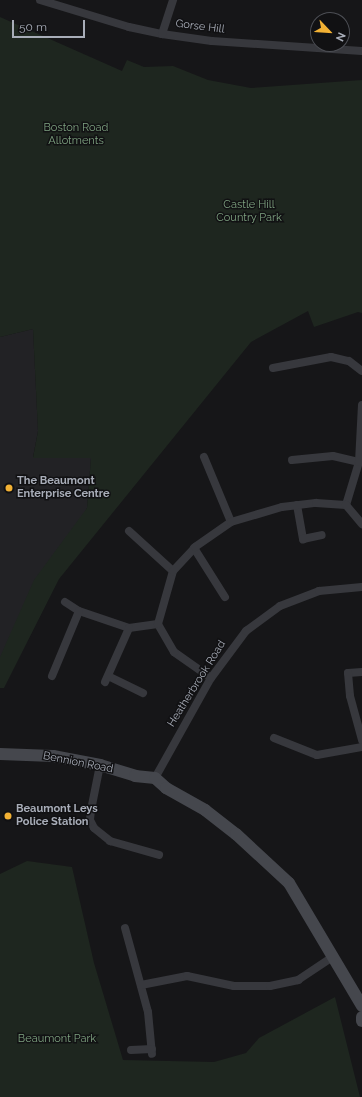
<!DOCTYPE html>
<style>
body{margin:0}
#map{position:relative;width:362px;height:1097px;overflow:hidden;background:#161618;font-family:Raleway,sans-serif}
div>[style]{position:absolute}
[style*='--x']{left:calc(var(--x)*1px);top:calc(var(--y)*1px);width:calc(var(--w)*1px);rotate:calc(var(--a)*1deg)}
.built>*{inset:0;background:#222225}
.green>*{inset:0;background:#1e261f}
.street>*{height:8px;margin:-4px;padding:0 4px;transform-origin:4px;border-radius:4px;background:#37383d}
.secondary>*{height:12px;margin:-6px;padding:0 6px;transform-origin:6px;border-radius:6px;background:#45474d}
.dots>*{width:11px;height:11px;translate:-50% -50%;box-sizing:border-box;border:2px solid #111113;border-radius:50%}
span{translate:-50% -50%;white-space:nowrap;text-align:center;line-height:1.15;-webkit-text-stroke:3px #111113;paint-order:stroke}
.street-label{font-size:11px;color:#a8adb8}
.park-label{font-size:11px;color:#7fa381}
.poi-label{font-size:11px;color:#a8adb8;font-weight:700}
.left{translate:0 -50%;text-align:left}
.north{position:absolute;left:310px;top:12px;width:40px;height:40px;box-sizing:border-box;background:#111113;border:1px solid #4d4f55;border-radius:50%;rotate:115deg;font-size:11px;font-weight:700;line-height:16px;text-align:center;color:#a8adb8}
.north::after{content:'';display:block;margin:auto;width:14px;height:18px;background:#f2b134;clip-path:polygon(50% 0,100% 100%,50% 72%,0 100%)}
.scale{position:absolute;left:12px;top:20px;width:73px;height:18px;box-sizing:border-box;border:2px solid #a8adb8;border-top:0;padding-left:5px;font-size:12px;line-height:14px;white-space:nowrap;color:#a8adb8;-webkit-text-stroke:3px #111113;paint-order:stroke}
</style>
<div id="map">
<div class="built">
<i style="clip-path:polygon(33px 329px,38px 431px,33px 457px,91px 458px,87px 508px,0 684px,0 337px)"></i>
</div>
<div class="green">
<i style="clip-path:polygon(0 17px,122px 71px,127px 60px,144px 67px,173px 66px,208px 80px,251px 88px,362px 80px,362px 313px,358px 312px,314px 327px,308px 311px,251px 342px,59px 579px,4px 688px,0 688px,0 657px,34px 580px,87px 508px,91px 458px,33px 458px,38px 431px,33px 329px,0 337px)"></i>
<i style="clip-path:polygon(27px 861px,72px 867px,94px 963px,123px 1060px,214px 1062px,246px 1053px,259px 1038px,335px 997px,360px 1097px,0 1097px,0 874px)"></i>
</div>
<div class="street">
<i style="--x:40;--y:0;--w:93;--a:16.9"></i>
<i style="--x:129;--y:27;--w:34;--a:12"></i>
<i style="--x:162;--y:34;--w:50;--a:8"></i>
<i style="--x:212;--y:41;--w:150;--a:3.8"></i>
<i style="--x:162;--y:34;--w:36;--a:-72"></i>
<i style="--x:273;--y:368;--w:59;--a:-10.7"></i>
<i style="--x:331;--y:357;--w:18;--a:13"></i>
<i style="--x:349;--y:361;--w:16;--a:38"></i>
<i style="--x:204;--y:457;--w:70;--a:67.4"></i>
<i style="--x:292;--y:460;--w:41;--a:-5.6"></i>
<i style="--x:333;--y:456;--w:27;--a:13"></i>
<i style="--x:297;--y:505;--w:35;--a:80"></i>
<i style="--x:303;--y:539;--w:19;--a:-12"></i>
<i style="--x:346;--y:505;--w:45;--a:-73.2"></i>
<i style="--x:359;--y:462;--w:57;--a:-87"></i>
<i style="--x:129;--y:531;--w:59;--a:42.3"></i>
<i style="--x:194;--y:548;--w:58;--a:57.7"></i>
<i style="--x:65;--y:602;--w:17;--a:33"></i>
<i style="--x:79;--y:611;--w:53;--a:18.8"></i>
<i style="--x:129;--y:628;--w:29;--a:-8"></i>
<i style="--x:362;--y:672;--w:14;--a:176"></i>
<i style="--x:348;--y:673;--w:23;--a:85"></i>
<i style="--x:350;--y:696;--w:46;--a:74.7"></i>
<i style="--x:52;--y:676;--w:70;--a:-67.4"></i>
<i style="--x:108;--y:676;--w:39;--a:26"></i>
<i style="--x:211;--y:678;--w:45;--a:-144.9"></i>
<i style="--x:174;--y:652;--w:32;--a:-120"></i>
<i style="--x:158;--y:624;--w:55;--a:-74.2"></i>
<i style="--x:173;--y:571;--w:33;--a:-47"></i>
<i style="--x:195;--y:547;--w:44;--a:-34.8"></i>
<i style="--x:231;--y:522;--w:53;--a:-16.4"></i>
<i style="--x:282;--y:507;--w:34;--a:-7"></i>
<i style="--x:316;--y:503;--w:30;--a:4"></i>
<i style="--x:346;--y:505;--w:25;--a:50"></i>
<i style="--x:105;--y:682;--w:59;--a:-66"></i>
<i style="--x:274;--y:738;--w:46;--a:21.6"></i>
<i style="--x:317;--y:755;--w:46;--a:-10.1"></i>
<i style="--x:100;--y:765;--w:46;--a:101.3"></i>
<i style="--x:91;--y:810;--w:10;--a:96"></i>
<i style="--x:90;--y:820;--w:9;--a:63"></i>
<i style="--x:94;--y:828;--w:21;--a:39"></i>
<i style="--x:110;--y:841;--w:51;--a:15.9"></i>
<i style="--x:155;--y:778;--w:115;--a:-60.8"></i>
<i style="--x:211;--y:678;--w:59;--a:-53.3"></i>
<i style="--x:246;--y:631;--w:42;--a:-36.3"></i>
<i style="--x:280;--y:606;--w:42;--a:-21"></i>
<i style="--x:319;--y:591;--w:43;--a:-5.3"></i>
<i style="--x:125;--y:928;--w:87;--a:74.7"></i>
<i style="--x:148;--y:1012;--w:42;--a:84.6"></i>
<i style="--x:141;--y:985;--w:47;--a:-11.1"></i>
<i style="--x:187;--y:976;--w:48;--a:12"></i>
<i style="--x:234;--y:986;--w:36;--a:0"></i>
<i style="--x:270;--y:986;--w:29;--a:-12"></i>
<i style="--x:298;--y:980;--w:43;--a:-33.7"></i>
<i style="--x:131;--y:1050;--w:21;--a:-3"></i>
</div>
<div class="secondary">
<i style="--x:0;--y:754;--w:53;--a:2.2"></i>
<i style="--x:53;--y:756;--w:48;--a:10.8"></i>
<i style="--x:100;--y:765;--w:37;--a:17"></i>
<i style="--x:135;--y:776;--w:20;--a:6"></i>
<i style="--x:155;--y:778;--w:15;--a:42"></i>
<i style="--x:166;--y:788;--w:45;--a:29.4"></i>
<i style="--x:205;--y:810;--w:39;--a:38"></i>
<i style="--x:236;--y:834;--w:72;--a:42.8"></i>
<i style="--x:289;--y:883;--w:143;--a:59.3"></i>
<i style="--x:362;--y:1017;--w:4;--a:90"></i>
</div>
<div class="dots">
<i style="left:9px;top:488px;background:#f2b134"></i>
<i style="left:8px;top:816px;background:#f2b134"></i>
</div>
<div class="street-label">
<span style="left:200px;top:27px;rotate:7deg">Gorse Hill</span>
<span style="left:197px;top:684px;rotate:-58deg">Heatherbrook Road</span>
<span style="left:78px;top:763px;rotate:11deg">Bennion Road</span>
</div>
<div class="park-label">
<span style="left:76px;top:135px">Boston Road<br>Allotments</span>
<span style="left:249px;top:212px">Castle Hill<br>Country Park</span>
<span style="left:57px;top:1039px">Beaumont Park</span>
</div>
<div class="poi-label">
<span class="left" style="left:17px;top:488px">The Beaumont<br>Enterprise Centre</span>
<span class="left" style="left:16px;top:816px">Beaumont Leys<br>Police Station</span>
</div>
<div class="north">N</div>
<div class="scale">50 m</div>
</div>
